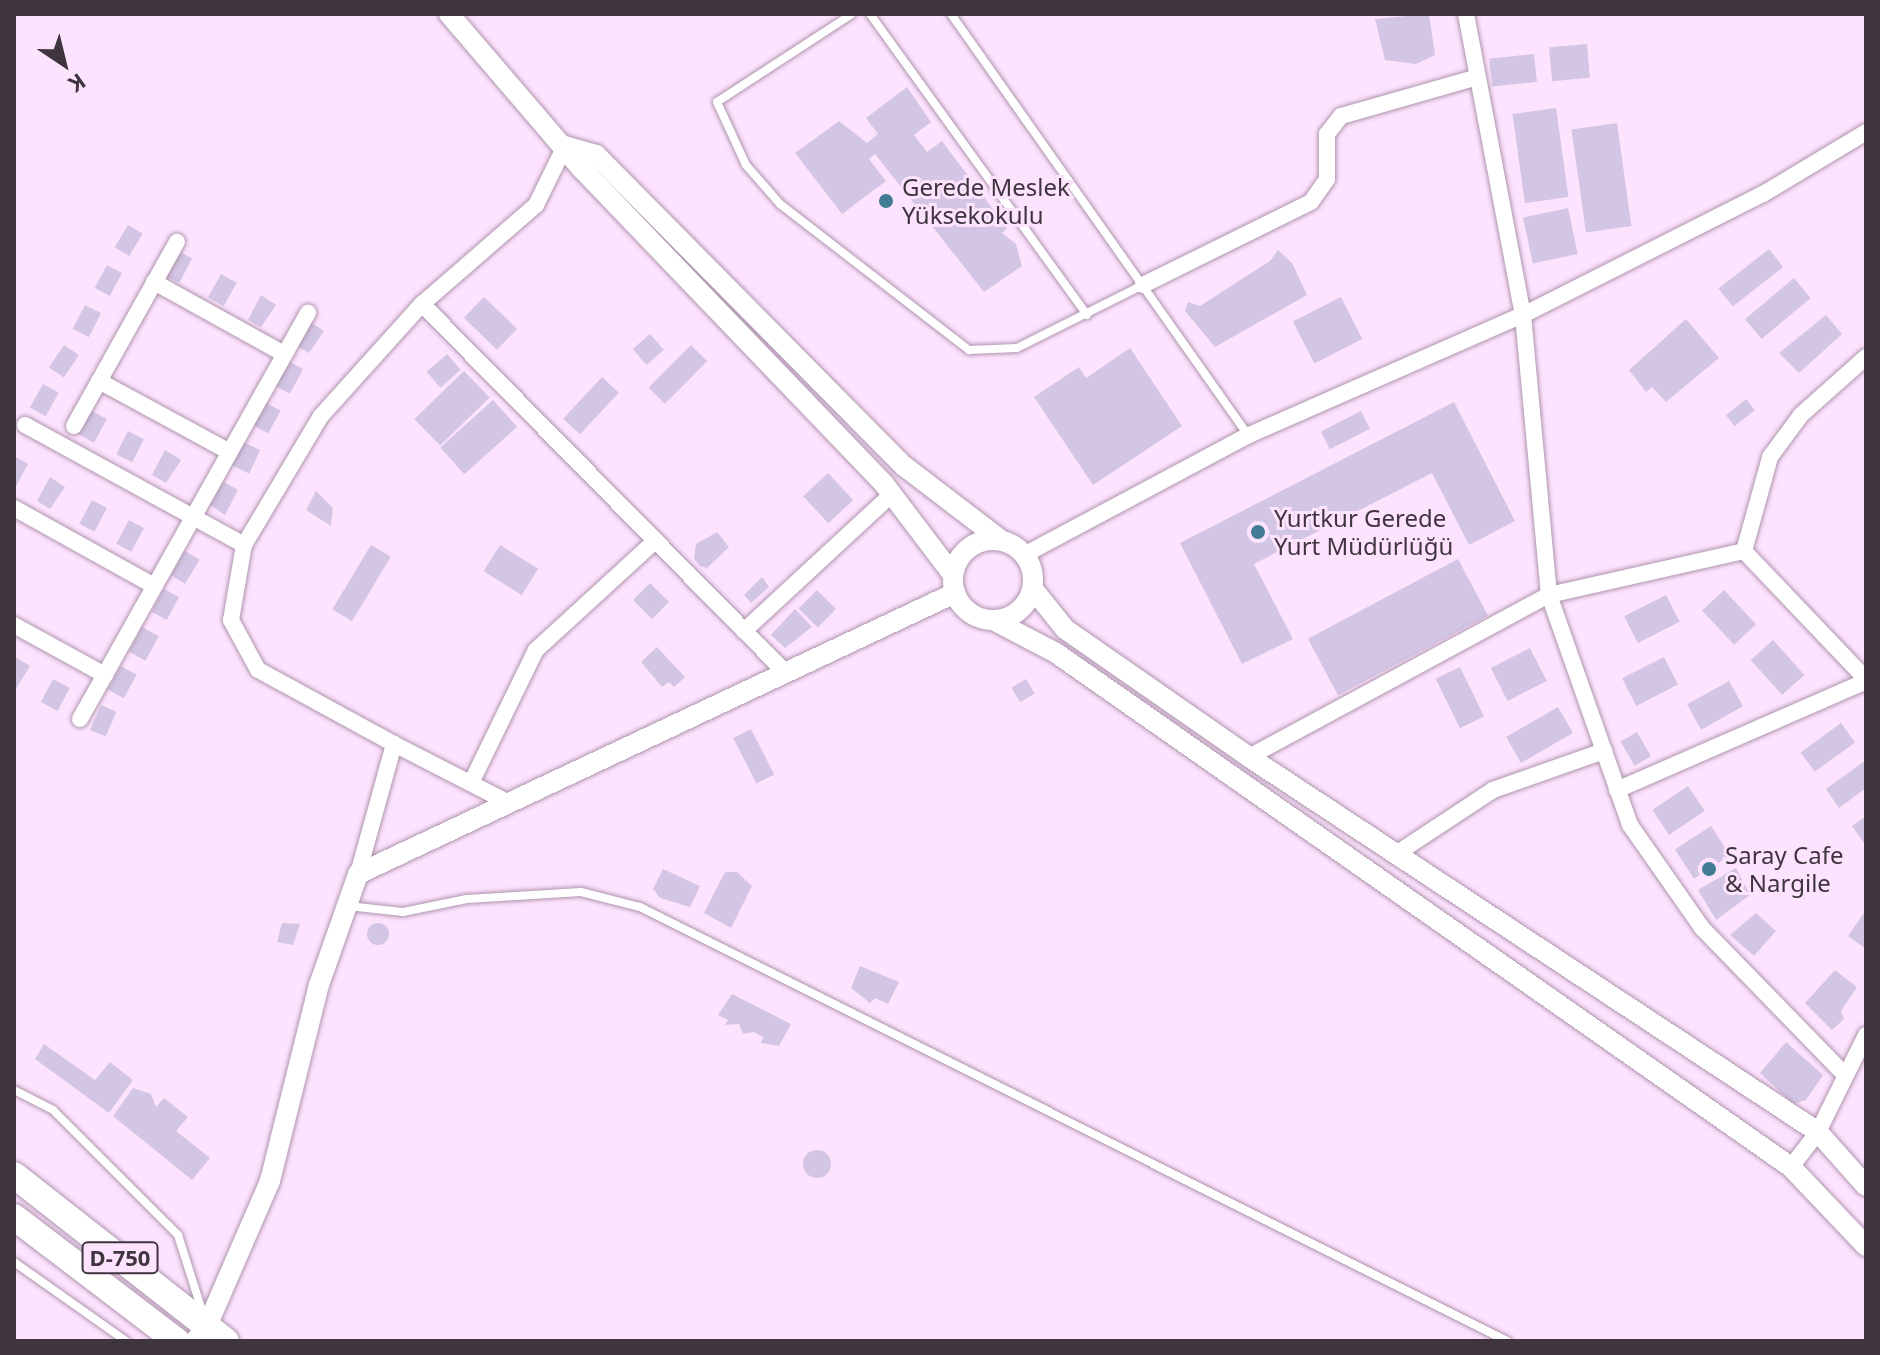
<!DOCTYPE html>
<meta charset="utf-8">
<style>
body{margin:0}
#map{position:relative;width:1880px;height:1355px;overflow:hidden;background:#fee3fe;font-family:"Noto Sans",sans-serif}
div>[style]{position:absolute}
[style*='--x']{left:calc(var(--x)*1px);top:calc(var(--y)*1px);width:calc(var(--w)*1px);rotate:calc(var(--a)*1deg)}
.building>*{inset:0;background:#d3c5e4;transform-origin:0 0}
.round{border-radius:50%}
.roads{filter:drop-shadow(0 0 2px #ae95ae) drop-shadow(0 0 2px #ae95ae)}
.service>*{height:8px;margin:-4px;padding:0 4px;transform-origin:4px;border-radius:4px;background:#fff}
.minor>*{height:16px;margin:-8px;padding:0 8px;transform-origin:8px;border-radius:8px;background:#fff}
.tertiary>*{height:20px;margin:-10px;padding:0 10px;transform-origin:10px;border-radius:10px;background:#fff}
.tertiary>.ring{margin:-10px;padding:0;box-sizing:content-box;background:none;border:20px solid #fff;border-radius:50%}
.trunk>*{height:26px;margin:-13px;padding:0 13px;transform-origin:13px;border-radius:13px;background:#fff}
.dots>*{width:22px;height:22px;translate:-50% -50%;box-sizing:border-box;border:4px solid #fee3fe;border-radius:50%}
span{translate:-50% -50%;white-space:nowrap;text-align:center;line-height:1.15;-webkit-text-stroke:6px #fee3fe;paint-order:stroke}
.shield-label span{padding:2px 6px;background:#fee3fe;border:2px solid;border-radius:6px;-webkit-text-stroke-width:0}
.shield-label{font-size:22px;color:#3f353f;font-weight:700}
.poi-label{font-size:24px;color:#3f353f}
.left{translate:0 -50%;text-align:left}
.frame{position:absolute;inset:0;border:16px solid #3f353f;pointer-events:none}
.north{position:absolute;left:24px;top:24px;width:80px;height:80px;-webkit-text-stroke:6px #fee3fe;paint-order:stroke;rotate:145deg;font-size:22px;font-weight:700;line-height:32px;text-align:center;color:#3f353f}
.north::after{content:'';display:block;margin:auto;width:28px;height:36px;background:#3f353f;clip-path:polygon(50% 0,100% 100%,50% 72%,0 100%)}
</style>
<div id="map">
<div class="building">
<i style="clip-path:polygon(1429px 14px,1435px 55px,1416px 64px,1385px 60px,1375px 19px)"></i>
<i style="left:1587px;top:44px;width:34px;height:38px;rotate:85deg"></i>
<i style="left:1534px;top:54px;width:28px;height:45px;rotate:84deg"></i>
<i style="clip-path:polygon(907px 87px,931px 122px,914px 135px,927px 152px,942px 141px,1007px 228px,1002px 233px,1016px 244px,1022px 266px,984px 292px,875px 154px,869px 159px,886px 181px,842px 214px,795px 153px,839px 121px,867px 143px,878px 134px,866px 118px)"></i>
<i style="left:1556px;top:108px;width:90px;height:44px;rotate:82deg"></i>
<i style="left:1617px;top:123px;width:104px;height:46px;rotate:82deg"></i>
<i style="left:1568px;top:208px;width:47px;height:46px;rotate:78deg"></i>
<i style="left:128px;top:225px;width:17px;height:26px;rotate:31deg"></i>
<i style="left:1769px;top:249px;width:23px;height:64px;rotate:52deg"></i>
<i style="left:176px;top:250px;width:18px;height:28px;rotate:27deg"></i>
<i style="clip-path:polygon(1278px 250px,1292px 263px,1307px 295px,1215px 347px,1185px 311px,1188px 302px,1200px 306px,1270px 261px)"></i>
<i style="left:107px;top:265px;width:17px;height:26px;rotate:28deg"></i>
<i style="left:221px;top:274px;width:18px;height:27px;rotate:29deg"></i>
<i style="left:1794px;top:278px;width:26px;height:64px;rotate:50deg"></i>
<i style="clip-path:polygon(261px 295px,276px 305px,261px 327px,248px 320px)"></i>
<i style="left:484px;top:297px;width:46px;height:29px;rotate:44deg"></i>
<i style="left:1341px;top:297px;width:47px;height:54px;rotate:63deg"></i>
<i style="left:85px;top:305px;width:18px;height:27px;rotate:27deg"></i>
<i style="clip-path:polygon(1826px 315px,1842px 334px,1799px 373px,1779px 353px)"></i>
<i style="clip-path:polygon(1686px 319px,1719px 358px,1666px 402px,1652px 387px,1646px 392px,1629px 370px)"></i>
<i style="clip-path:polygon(309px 321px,324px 331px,309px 353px,296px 346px)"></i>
<i style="left:650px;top:334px;width:21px;height:23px;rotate:49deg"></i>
<i style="left:64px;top:345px;width:18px;height:27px;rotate:34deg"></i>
<i style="left:691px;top:345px;width:23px;height:60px;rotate:45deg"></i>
<i style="clip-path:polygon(1130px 348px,1182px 426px,1093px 485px,1034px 397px,1079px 367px,1086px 378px)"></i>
<i style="left:447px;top:354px;width:21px;height:27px;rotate:49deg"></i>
<i style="left:288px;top:361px;width:17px;height:28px;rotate:28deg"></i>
<i style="left:464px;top:371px;width:37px;height:69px;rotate:46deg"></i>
<i style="left:602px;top:377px;width:23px;height:57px;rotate:43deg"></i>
<i style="left:43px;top:384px;width:18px;height:27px;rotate:29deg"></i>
<i style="left:1746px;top:399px;width:14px;height:26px;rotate:51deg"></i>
<i style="left:493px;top:400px;width:36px;height:71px;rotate:48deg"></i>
<i style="left:265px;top:402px;width:18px;height:26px;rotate:29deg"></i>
<i style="clip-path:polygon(1454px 402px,1515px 521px,1469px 545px,1432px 473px,1254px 564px,1293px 639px,1242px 664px,1180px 543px)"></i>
<i style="left:90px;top:410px;width:19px;height:27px;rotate:28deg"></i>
<i style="left:1361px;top:411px;width:20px;height:45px;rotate:63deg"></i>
<i style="left:128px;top:431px;width:18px;height:26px;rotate:27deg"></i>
<i style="left:243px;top:442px;width:19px;height:26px;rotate:25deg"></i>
<i style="clip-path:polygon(165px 450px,181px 460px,166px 483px,152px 475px)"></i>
<i style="clip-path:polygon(14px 456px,28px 464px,14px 490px)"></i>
<i style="left:828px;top:473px;width:37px;height:34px;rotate:47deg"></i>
<i style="clip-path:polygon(50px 477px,65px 487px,50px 509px,37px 501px)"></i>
<i style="clip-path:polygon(224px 482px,238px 490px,225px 515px,210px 505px)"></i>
<i style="clip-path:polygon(316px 491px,333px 508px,331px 526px,306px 510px)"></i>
<i style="left:92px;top:500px;width:17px;height:27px;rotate:28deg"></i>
<i style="left:129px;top:520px;width:17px;height:27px;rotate:28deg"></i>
<i style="clip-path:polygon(717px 532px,729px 547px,707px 568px,700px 566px,694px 559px,696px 544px)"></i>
<i style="left:371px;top:545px;width:23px;height:75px;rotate:31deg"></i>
<i style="left:500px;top:545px;width:45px;height:31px;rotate:32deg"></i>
<i style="left:185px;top:551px;width:17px;height:28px;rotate:31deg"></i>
<i style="left:1458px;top:559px;width:64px;height:170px;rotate:62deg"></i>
<i style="clip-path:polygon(762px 577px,769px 587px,751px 603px,744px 595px)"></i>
<i style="left:650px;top:583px;width:27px;height:24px;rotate:45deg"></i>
<i style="left:164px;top:589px;width:17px;height:26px;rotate:28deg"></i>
<i style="left:817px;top:590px;width:27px;height:26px;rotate:45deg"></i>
<i style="left:1724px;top:590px;width:47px;height:30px;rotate:47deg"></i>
<i style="left:1666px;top:595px;width:30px;height:47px;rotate:63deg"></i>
<i style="clip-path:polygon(795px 609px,812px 627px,785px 648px,771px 635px)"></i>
<i style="left:142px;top:627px;width:19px;height:28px;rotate:28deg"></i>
<i style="left:1773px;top:640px;width:47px;height:30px;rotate:48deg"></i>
<i style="clip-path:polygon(657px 647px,685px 677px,674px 687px,669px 682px,662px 687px,641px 662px)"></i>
<i style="left:1530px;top:648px;width:37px;height:44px;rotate:63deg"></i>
<i style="clip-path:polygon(14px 656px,30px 666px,14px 692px)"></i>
<i style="left:1664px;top:657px;width:31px;height:47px;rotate:63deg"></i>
<i style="left:121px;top:666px;width:18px;height:27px;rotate:29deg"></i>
<i style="left:1460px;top:667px;width:55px;height:27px;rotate:64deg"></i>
<i style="left:53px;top:679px;width:19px;height:26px;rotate:28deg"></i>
<i style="left:1026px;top:679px;width:17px;height:17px;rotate:59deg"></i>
<i style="left:1729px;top:681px;width:29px;height:48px;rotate:61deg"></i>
<i style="left:101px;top:705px;width:17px;height:27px;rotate:24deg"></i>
<i style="left:1558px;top:707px;width:30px;height:60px;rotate:60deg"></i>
<i style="left:1841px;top:723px;width:24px;height:50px;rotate:54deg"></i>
<i style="left:751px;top:729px;width:51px;height:20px;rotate:63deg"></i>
<i style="left:1637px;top:732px;width:28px;height:19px;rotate:60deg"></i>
<i style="clip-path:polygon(1866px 760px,1866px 788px,1839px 808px,1826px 789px)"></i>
<i style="left:1688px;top:786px;width:30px;height:43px;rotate:56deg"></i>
<i style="clip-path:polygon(1866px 816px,1866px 846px,1852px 826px)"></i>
<i style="left:1711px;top:826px;width:35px;height:43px;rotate:57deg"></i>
<i style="clip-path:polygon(1736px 868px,1750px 895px,1716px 920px,1698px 890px)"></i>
<i style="clip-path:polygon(663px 869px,700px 886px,690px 907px,660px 898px,653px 889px)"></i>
<i style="clip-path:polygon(725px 872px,737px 872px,752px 886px,731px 928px,704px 913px)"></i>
<i style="clip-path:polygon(1866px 910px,1866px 949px,1848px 936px)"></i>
<i style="clip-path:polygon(1756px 913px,1776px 931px,1754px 956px,1730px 935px)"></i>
<i style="clip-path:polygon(282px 923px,300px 924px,293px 945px,277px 942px)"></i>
<i class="round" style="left:367px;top:923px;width:22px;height:22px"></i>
<i style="clip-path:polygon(860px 966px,899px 982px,888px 1004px,875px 998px,870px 1003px,851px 988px)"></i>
<i style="clip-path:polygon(1835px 970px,1857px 987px,1841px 1011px,1844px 1019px,1832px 1030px,1805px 1003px)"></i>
<i style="clip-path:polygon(732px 994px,791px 1024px,779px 1046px,761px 1043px,763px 1037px,754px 1032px,743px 1034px,739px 1024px,725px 1025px,728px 1020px,718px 1015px)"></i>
<i style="clip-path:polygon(1786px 1042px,1823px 1075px,1806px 1100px,1793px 1104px,1760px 1073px)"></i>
<i style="clip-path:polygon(44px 1044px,95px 1080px,110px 1062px,133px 1080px,109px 1113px,35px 1059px)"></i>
<i style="clip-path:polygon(133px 1088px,151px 1094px,156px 1107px,164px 1098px,188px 1117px,176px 1131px,210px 1158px,192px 1180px,113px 1116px)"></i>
<i class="round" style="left:803px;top:1150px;width:28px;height:28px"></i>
</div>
<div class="roads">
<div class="service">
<i style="--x:852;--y:14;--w:161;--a:146.9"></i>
<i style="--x:717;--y:102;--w:69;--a:65.3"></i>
<i style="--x:746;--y:165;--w:52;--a:48.9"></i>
<i style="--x:780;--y:204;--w:239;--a:37.7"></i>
<i style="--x:969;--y:350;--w:48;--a:-2.4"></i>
<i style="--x:1017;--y:348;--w:141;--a:-26.6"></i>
<i style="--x:870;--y:14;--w:371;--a:54.2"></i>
<i style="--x:951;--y:14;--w:515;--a:54.8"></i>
<i style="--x:348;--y:906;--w:55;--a:6.2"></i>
<i style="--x:403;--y:912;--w:65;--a:-11.5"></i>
<i style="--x:467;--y:899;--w:114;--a:-3.5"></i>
<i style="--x:581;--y:892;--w:61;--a:14.3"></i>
<i style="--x:640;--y:907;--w:970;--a:26.59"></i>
<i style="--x:14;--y:1090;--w:44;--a:27.1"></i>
<i style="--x:53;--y:1110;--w:177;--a:45"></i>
<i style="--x:178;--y:1235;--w:83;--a:72.4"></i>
<i style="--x:14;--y:1262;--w:137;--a:35.2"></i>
</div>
<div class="minor">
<i style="--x:1466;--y:14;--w:306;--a:79.3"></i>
<i style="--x:1523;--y:315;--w:269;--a:-26.8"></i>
<i style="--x:1763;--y:194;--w:120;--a:-31"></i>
<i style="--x:154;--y:282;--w:149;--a:29"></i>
<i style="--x:1143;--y:285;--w:187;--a:-26.3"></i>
<i style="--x:1311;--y:202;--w:28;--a:-55"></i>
<i style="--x:1327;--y:179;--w:45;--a:-90"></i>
<i style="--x:1327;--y:134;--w:23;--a:-52"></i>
<i style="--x:1341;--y:116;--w:142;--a:-15.9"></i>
<i style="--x:422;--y:304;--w:518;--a:45.39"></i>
<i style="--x:99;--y:381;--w:149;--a:28.5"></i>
<i style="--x:25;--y:425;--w:250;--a:28.7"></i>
<i style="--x:74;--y:426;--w:211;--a:-60.8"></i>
<i style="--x:14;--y:508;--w:160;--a:29.1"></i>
<i style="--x:1744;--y:551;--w:98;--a:-74.5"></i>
<i style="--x:1770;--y:457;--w:52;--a:-53.6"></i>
<i style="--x:1801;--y:415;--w:87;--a:-41.7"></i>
<i style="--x:1024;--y:555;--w:255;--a:-28.1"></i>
<i style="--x:1249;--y:435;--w:299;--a:-23.7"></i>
<i style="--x:1523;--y:315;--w:281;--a:84.7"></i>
<i style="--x:1549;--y:595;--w:244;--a:70.6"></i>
<i style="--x:1630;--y:825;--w:126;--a:55"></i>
<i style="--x:1702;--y:928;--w:205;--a:45.8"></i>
<i style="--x:14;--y:625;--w:104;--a:28.8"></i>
<i style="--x:744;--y:631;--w:202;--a:-42.8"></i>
<i style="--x:80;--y:719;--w:466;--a:-60.7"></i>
<i style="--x:394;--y:744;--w:129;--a:27.2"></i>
<i style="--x:1249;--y:757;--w:341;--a:-28.4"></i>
<i style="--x:1549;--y:595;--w:200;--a:-12.7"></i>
<i style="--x:1744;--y:551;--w:177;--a:46.4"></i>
<i style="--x:471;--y:783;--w:148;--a:-64"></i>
<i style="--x:536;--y:650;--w:161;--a:-42.5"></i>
<i style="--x:1617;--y:790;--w:272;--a:-23.6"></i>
<i style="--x:1396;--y:854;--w:116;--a:-33.4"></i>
<i style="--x:1493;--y:790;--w:118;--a:-19.4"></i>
<i style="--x:358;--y:874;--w:135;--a:-74.5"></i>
<i style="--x:394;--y:744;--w:155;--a:-151.4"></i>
<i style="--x:258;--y:670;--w:57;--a:-118.4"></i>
<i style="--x:231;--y:620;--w:76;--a:-80.2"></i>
<i style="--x:244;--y:545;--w:150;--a:-59.2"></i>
<i style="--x:321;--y:416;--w:151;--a:-48"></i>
<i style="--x:422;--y:304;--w:151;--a:-41"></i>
<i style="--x:536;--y:205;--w:66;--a:-63.8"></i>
<i style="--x:1791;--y:1167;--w:44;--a:-52.4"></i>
<i style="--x:1818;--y:1132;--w:108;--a:-63.7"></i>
</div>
<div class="tertiary">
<i style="--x:449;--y:14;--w:204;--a:49.4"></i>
<i style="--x:582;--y:169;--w:436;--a:46.2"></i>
<i style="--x:884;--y:484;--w:114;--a:52.8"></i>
<i style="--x:565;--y:146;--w:32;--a:16"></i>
<i style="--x:596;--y:155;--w:438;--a:45.3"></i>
<i style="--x:904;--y:466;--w:123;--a:37.4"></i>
<i class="ring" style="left:953px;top:540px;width:60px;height:60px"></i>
<i style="--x:1033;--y:589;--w:51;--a:51.3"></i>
<i style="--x:1065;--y:629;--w:224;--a:34.8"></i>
<i style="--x:1249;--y:757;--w:681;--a:33.39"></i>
<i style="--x:1818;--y:1132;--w:72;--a:48.4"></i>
<i style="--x:993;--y:620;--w:71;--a:27.6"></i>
<i style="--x:1056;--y:653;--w:897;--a:34.97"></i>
<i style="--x:1791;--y:1167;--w:109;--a:46.5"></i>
<i style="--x:195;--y:1341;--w:19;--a:-51"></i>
<i style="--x:207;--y:1326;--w:158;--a:-66.5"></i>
<i style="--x:270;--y:1181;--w:202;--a:-76"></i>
<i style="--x:319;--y:985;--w:118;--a:-70.6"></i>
<i style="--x:358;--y:874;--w:660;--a:-25.21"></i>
</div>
<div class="trunk">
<i style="--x:14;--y:1175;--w:269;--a:38.1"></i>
<i style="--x:14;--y:1217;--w:205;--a:37.3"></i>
</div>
</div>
<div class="dots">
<i style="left:886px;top:201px;background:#417c94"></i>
<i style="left:1258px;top:532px;background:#417c94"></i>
<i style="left:1709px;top:869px;background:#417c94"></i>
</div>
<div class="shield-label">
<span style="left:120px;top:1258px">D-750</span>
</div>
<div class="poi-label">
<span class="left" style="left:902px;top:201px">Gerede Meslek<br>Yüksekokulu</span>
<span class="left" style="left:1274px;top:532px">Yurtkur Gerede<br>Yurt Müdürlüğü</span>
<span class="left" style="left:1725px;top:869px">Saray Cafe<br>&amp; Nargile</span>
</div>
<div class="frame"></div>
<div class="north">K</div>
</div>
